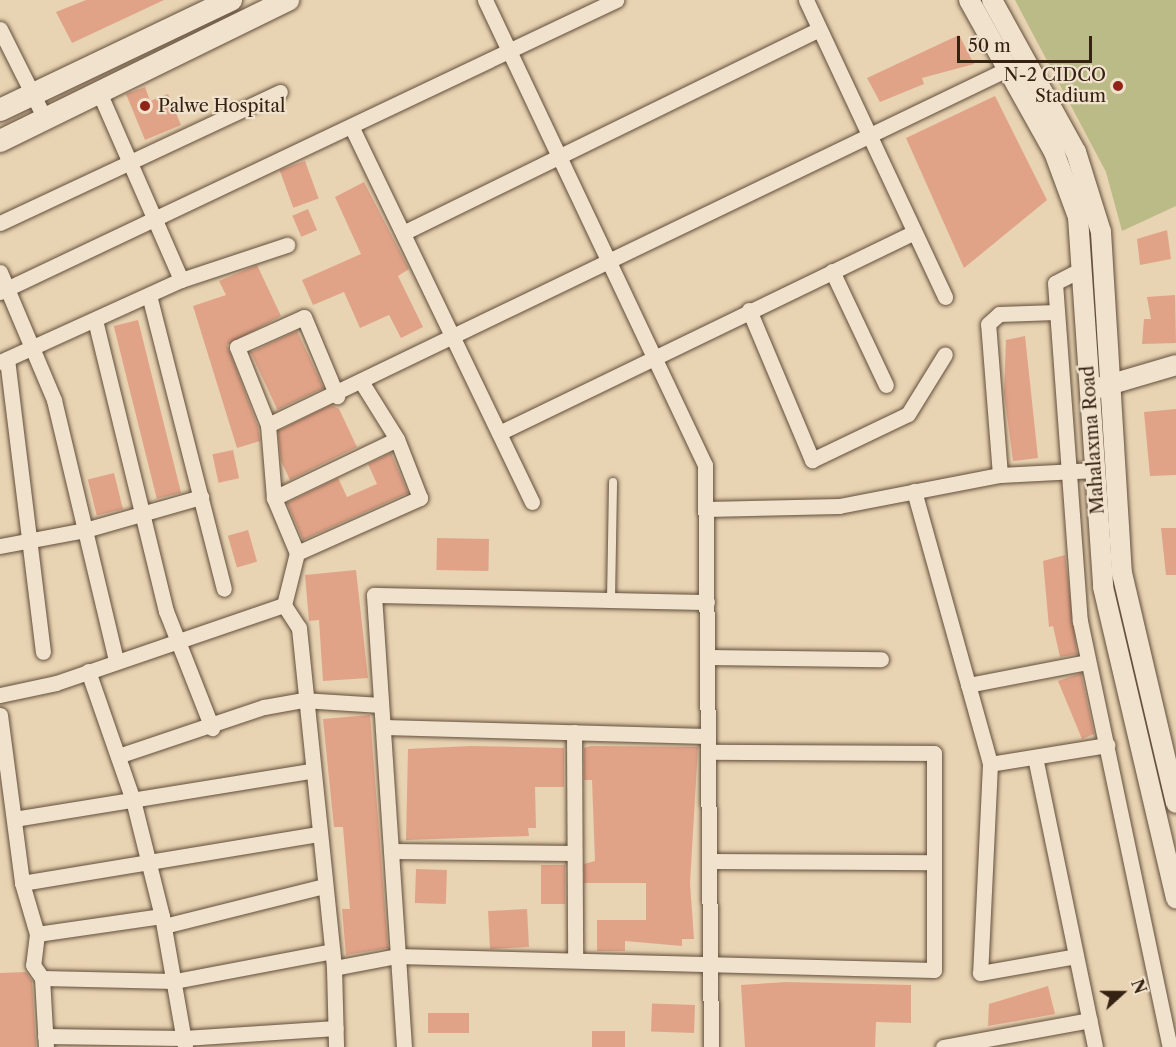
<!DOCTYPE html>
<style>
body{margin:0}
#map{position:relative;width:1176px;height:1047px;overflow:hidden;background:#e8d3b2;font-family:"Libre Caslon Text",serif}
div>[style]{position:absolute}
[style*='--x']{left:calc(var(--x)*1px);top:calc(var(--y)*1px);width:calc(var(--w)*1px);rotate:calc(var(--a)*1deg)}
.green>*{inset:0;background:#bb8}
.building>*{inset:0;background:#e1a388;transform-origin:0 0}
.roads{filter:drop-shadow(0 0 2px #624e3b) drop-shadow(0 0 2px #624e3b)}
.service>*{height:8px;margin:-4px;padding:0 4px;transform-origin:4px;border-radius:4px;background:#f0e2cd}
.minor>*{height:15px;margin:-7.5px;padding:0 7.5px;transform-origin:7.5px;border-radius:7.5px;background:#f0e2cd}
.tertiary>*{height:20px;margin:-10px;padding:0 10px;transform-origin:10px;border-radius:10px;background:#f0e2cd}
.secondary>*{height:22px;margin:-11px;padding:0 11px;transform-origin:11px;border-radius:11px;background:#f0e2cd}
.dots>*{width:16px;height:16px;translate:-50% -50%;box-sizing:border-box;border:3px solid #f0e2cd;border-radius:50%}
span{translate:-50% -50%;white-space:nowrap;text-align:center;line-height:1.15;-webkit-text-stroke:4.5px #f0e2cd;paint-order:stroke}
.poi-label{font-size:18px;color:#362213}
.right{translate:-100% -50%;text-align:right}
.left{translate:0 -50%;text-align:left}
.street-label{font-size:18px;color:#362213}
.north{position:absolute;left:1092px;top:963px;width:60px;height:60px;-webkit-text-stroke:4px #f0e2cd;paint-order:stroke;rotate:69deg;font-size:16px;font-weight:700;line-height:24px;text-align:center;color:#362213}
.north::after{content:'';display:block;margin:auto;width:21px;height:27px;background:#362213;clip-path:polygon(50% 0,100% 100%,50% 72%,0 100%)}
.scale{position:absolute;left:957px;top:36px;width:135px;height:27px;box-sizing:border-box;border:3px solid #362213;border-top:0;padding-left:8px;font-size:18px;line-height:21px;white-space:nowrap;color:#362213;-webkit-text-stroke:4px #f0e2cd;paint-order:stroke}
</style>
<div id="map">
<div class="green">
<i style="clip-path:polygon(1015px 0,1176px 0,1176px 206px,1122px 231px,1106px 172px)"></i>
</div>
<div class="building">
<i style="clip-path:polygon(86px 0,164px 0,72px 43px,56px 12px)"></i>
<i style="clip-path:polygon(959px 35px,974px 64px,922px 78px,924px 84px,880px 102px,867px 78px)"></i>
<i style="clip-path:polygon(145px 87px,150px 101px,168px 94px,181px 125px,145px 140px,126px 94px)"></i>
<i style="clip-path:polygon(995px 96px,1047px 200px,964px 268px,906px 138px)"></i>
<i style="left:305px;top:161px;width:40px;height:27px;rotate:70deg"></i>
<i style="clip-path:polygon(364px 182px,409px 269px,398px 276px,423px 327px,401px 338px,389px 315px,360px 328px,344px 292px,313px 305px,302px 280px,361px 254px,335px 197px)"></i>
<i style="left:308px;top:209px;width:23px;height:17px;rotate:67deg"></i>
<i style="clip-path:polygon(1167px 230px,1171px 259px,1140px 265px,1137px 239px)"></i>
<i style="clip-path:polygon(257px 265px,281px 316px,227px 345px,258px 427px,260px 441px,237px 448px,193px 306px,226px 295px,219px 281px)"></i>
<i style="clip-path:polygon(1175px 295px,1176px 343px,1142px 344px,1144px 319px,1151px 319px,1147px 297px)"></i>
<i style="left:138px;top:320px;width:178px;height:25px;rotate:76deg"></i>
<i style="left:297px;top:331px;width:63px;height:51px;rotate:65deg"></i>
<i style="clip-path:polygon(1025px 336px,1038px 458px,1013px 461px,1004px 393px,1006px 340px)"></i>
<i style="clip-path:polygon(331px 405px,339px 409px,357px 447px,290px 480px,281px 461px,278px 431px)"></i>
<i style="clip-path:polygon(1176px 409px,1176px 475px,1150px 476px,1144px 412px)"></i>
<i style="left:233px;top:450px;width:29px;height:21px;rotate:78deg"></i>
<i style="clip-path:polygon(391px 453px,408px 493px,303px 540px,287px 503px,338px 478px,347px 497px,377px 484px,368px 464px)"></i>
<i style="left:114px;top:473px;width:37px;height:27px;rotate:76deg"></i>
<i style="clip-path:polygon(1161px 528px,1176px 528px,1176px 575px,1166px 575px)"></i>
<i style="left:248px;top:530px;width:33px;height:21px;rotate:74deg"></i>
<i style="left:437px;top:538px;width:52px;height:32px;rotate:1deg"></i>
<i style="clip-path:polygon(1065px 555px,1077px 654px,1060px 657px,1053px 626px,1049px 627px,1043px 561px)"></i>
<i style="clip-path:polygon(356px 570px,368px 678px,323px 681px,319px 620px,309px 621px,305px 575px)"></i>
<i style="clip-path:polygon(1081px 673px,1094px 734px,1082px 739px,1058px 681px)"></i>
<i style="clip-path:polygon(370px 715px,388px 948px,346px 955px,342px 909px,350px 909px,343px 827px,334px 827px,323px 719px)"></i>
<i style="clip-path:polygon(470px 746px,564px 748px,564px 787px,535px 787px,536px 828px,528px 828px,529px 836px,406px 840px,408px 749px)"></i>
<i style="clip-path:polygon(590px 746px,698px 747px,690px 883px,694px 939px,682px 939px,682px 946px,625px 941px,625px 951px,597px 951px,597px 920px,646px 920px,646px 883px,584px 883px,584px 864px,595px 861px,592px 780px,584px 780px,584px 748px)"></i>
<i style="left:565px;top:865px;width:39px;height:24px;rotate:90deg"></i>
<i style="left:416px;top:869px;width:31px;height:34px;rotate:2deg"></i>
<i style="left:527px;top:909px;width:38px;height:39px;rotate:87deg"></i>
<i style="clip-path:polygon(26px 972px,32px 981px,36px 1047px,0 1047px,0 973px)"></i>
<i style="clip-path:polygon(786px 982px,911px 985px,911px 1023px,876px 1022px,875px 1047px,745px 1047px,741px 985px)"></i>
<i style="clip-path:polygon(1048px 986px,1055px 1014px,988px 1026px,989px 1004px)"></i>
<i style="left:695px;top:1005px;width:28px;height:43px;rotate:92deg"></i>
<i style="left:428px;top:1013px;width:41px;height:20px"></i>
<i style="left:592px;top:1031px;width:33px;height:16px"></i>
</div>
<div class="roads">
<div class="service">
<i style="--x:611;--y:600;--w:118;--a:-89"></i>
</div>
<div class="minor">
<i style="--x:485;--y:0;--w:514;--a:64.68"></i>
<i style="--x:705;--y:465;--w:582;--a:89.41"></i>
<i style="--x:806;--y:0;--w:328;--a:64.9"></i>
<i style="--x:0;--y:29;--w:101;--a:63.4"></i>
<i style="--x:99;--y:92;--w:205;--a:66.4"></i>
<i style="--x:352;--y:128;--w:415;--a:64.3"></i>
<i style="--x:0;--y:223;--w:309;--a:-25.1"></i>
<i style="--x:403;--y:233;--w:463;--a:-26.1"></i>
<i style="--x:1082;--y:269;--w:30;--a:153"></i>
<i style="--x:1055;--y:283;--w:339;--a:85.8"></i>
<i style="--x:1080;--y:621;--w:435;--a:78.1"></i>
<i style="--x:832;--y:271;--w:126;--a:64.7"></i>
<i style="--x:0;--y:272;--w:139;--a:67.1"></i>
<i style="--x:54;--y:400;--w:268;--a:76.6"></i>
<i style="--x:0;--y:292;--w:682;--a:-25.36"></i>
<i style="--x:149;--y:295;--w:303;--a:75.7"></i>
<i style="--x:749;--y:310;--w:163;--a:67.2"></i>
<i style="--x:812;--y:460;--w:106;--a:-25.6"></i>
<i style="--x:908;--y:414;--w:70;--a:-58.3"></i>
<i style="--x:95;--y:320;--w:300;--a:76.3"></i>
<i style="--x:166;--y:611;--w:126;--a:68.5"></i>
<i style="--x:7;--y:359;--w:295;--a:83"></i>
<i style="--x:0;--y:362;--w:199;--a:-24.4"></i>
<i style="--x:181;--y:280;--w:112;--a:-18.3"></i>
<i style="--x:268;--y:425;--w:820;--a:-25.72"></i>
<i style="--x:499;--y:433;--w:461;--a:-25.8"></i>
<i style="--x:1000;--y:475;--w:151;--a:-94.5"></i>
<i style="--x:988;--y:324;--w:15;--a:-42"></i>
<i style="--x:999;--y:314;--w:57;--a:-2"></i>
<i style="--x:914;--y:491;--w:283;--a:74.4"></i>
<i style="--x:990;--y:764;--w:209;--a:92.7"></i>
<i style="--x:980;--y:973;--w:97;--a:-10"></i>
<i style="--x:274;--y:498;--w:136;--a:-25.6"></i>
<i style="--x:706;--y:509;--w:133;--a:-1.3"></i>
<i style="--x:839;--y:506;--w:164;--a:-10.9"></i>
<i style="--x:1000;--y:475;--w:95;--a:-3"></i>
<i style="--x:0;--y:546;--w:86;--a:-10.7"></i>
<i style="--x:85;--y:530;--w:121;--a:-15.9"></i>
<i style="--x:297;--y:553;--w:135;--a:-24.1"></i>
<i style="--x:420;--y:498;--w:63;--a:-111.3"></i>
<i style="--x:397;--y:439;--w:66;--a:-122"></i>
<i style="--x:284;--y:605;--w:54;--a:-76"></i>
<i style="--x:297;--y:553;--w:60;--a:-112.7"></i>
<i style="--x:274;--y:498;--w:73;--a:-94.7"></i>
<i style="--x:268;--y:425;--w:84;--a:-111.7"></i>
<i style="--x:237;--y:347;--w:73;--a:-24.1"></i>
<i style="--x:304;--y:317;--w:86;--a:67.3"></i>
<i style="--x:707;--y:657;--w:174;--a:0.7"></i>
<i style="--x:88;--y:671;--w:137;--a:70.8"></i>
<i style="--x:133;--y:800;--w:120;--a:76"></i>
<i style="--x:162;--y:916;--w:133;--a:80"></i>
<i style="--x:968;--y:685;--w:122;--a:-10.9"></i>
<i style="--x:0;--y:695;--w:57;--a:-12.1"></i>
<i style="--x:56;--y:683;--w:241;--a:-18.9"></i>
<i style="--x:284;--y:605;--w:27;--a:57"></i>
<i style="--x:299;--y:628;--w:342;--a:84.1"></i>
<i style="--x:334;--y:968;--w:64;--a:-10.8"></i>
<i style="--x:397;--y:956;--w:537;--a:1.49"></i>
<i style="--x:934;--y:970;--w:217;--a:-90"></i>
<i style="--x:934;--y:753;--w:226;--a:-179.7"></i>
<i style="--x:0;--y:715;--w:169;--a:82.5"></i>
<i style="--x:22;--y:883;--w:53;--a:73.6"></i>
<i style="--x:37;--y:934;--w:31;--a:97"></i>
<i style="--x:33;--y:965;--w:16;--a:55"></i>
<i style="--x:42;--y:978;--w:69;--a:86.7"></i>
<i style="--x:383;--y:727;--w:325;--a:1.6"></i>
<i style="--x:574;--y:732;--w:228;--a:89.7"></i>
<i style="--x:118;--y:756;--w:154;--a:-18.6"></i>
<i style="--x:264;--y:707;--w:39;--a:-10"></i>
<i style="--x:302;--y:700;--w:79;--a:3.6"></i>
<i style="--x:1035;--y:757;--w:296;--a:78.3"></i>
<i style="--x:990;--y:764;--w:119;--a:-9.2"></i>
<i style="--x:14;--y:819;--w:302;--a:-9.2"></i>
<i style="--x:391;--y:851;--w:183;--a:0.6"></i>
<i style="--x:709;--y:861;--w:225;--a:0.3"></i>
<i style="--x:22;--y:883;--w:300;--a:-9.4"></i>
<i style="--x:164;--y:926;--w:165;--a:-14"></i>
<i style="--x:37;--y:934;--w:126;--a:-8.2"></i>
<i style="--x:334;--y:968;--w:79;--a:88.5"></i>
<i style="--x:42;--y:978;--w:133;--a:1.3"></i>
<i style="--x:175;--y:981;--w:160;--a:-10.8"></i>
<i style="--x:45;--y:1036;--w:139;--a:0.8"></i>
<i style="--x:184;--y:1038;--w:152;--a:-3.8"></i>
<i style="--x:404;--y:1047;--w:453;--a:-93.8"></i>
<i style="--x:374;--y:595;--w:333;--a:1.2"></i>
<i style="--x:943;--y:1047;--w:149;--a:-10.4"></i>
</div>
<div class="tertiary">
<i style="--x:969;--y:0;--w:174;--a:60.8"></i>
<i style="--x:1054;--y:152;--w:69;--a:69.7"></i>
<i style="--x:1078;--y:217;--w:371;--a:86.1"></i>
<i style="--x:1103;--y:587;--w:320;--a:76.8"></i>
<i style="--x:992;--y:0;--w:174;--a:61.1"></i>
<i style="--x:1076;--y:152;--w:84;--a:72.6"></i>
<i style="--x:1101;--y:232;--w:342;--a:86.5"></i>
<i style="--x:1122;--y:573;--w:236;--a:76.8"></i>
<i style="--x:1098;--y:388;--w:81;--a:-16.4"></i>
</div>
<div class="secondary">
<i style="--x:0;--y:110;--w:256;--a:-25.5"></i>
<i style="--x:0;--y:141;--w:321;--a:-26.1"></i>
</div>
</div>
<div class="dots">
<i style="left:1118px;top:86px;background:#8f2418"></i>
<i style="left:145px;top:106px;background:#8f2418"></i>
</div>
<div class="poi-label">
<span class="right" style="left:1106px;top:86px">N-2 CIDCO<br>Stadium</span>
<span class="left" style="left:158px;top:106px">Palwe Hospital</span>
</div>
<div class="street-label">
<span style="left:1093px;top:440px;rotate:-94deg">Mahalaxma Road</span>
</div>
<div class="north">N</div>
<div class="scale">50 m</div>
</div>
